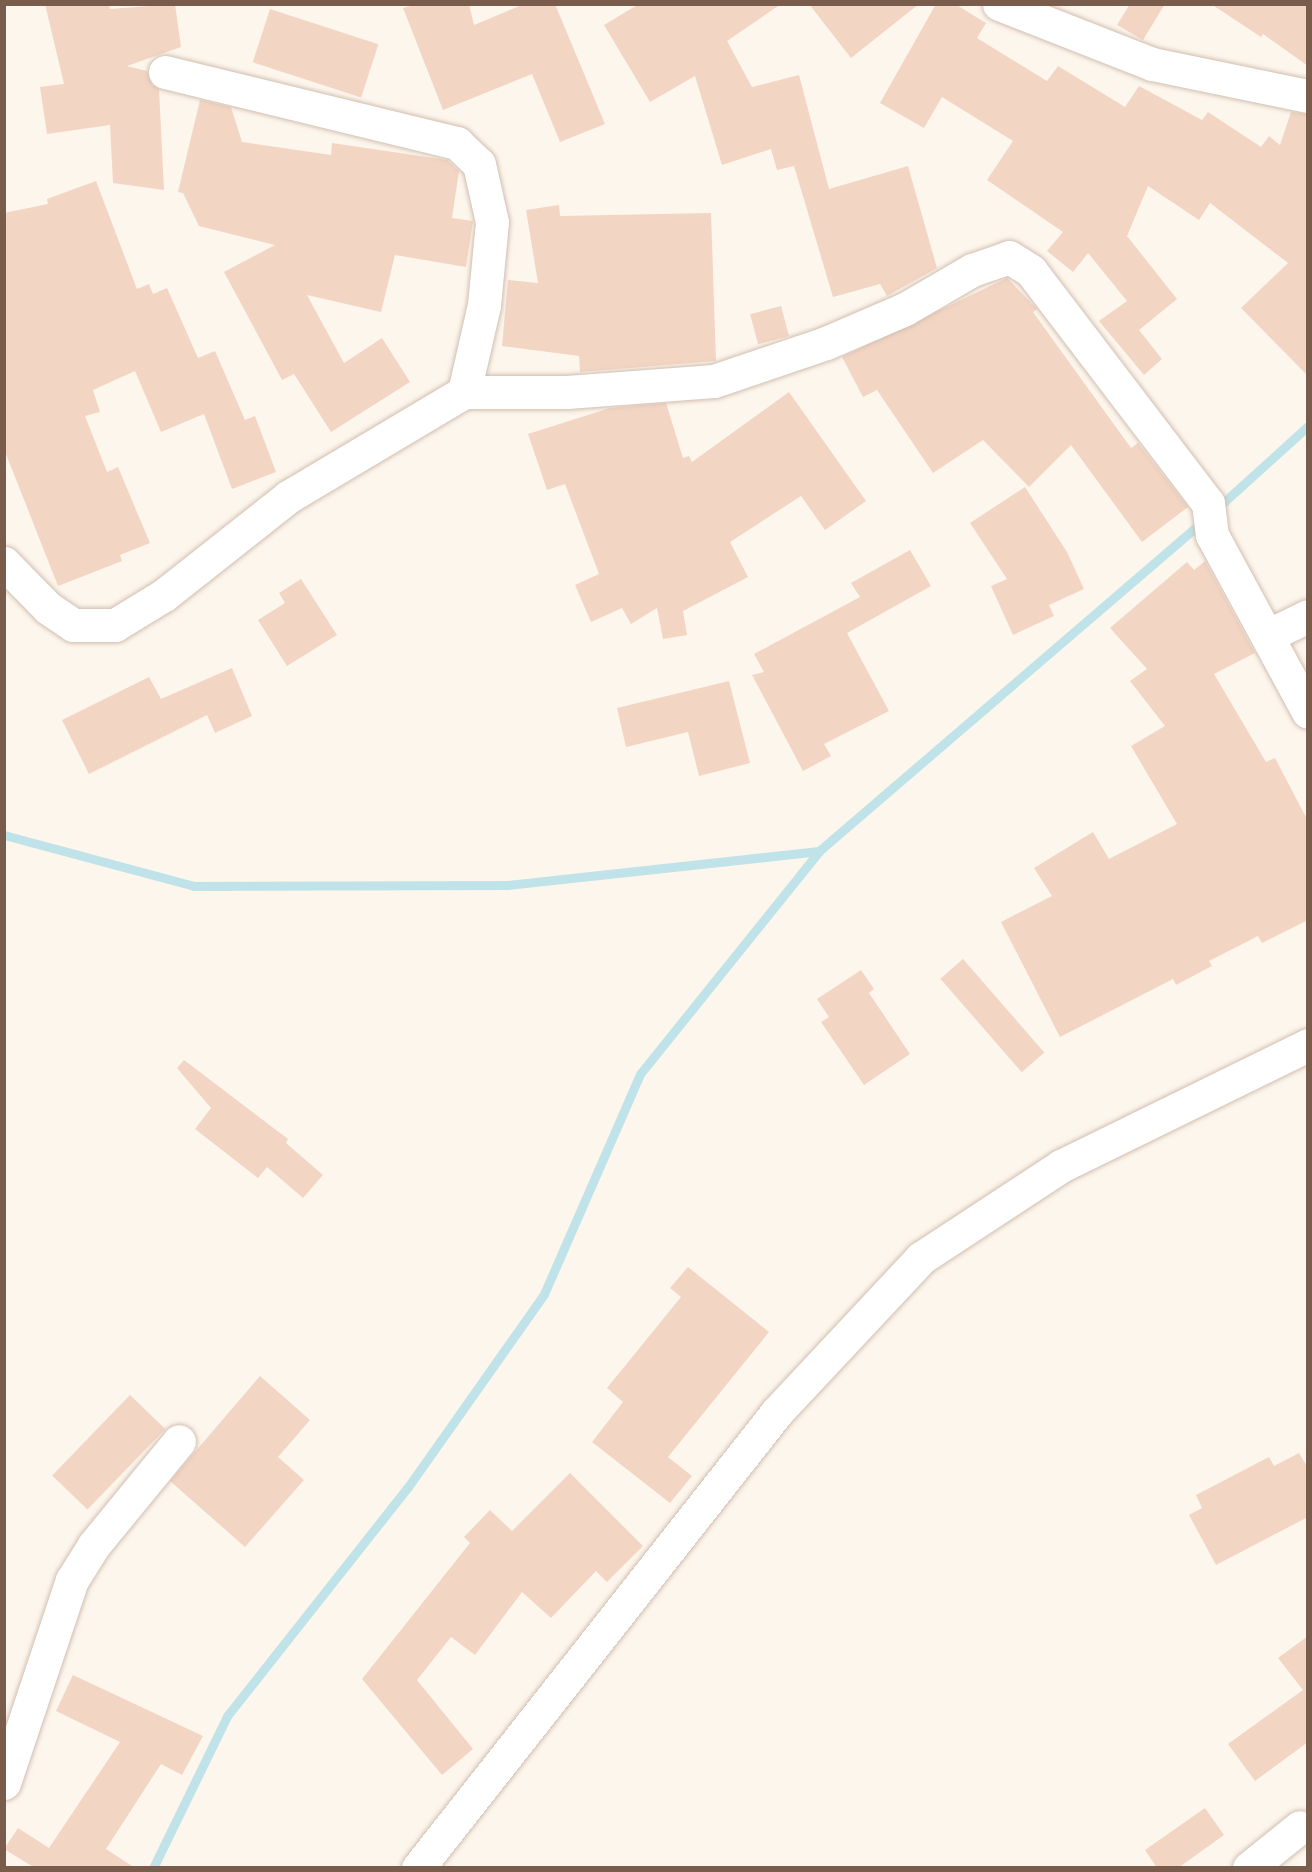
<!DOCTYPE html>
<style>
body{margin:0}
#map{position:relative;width:1312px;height:1872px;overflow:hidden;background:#fdf6ec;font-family:Rubik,sans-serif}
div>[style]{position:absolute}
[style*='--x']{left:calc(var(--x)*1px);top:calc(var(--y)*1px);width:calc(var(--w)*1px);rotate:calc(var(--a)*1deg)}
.stream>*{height:9px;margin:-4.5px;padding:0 4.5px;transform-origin:4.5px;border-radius:4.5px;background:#bfe3e8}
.building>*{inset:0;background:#f3d5c3;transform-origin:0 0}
.roads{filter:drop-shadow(0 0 2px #d1beb0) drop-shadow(0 0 2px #d1beb0)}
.street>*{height:33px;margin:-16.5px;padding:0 16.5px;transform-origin:16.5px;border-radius:16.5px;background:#fff}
span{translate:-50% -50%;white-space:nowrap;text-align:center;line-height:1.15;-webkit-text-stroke:5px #fffaf3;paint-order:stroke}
.frame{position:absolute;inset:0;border:6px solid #7a5c4d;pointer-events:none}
</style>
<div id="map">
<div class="stream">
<i style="--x:1215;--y:510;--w:125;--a:-42.1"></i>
<i style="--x:4;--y:835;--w:197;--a:15"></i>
<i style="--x:194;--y:886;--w:313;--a:-0.2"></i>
<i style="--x:507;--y:885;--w:314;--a:-6.2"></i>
<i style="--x:153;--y:1868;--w:169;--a:-64"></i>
<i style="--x:227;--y:1716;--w:292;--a:-51.7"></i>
<i style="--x:408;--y:1487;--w:236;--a:-54.8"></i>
<i style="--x:544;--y:1294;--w:240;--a:-66.4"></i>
<i style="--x:640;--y:1074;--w:286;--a:-51.2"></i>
<i style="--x:819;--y:851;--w:506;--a:-40.67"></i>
</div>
<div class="building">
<i style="clip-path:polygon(45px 4px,109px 4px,110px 9px,175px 4px,181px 47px,127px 66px,147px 71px,152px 85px,159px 89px,164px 190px,113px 183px,110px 125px,47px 134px,40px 87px,64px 84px)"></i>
<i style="clip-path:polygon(418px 4px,469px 4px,474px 25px,524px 4px,555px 4px,605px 124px,560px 142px,532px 74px,443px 110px,403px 8px)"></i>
<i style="clip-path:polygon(639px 4px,781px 4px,727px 41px,752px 87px,799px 75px,829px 189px,908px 166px,937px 268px,887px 296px,880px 284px,833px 297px,794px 166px,777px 170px,771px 149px,722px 165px,695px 76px,650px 102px,604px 25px)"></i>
<i style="clip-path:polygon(809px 4px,919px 4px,851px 58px)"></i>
<i style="clip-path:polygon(936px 4px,955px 4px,986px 23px,977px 38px,1047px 81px,1058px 66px,1125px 107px,1139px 86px,1202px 120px,1208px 112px,1261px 147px,1269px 136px,1280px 145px,1291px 112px,1308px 114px,1308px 376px,1241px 308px,1288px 263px,1210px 203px,1199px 220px,1148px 186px,1127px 236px,1177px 299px,1139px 330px,1162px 359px,1144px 375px,1099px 321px,1127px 301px,1088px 253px,1073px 272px,1047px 251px,1063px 232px,987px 180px,1013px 141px,942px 97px,924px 128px,880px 103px)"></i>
<i style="clip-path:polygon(1130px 4px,1165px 4px,1143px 40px,1117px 25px)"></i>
<i style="clip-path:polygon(1211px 4px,1308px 4px,1308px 66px,1263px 34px,1261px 37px)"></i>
<i style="left:270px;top:9px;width:114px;height:56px;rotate:18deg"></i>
<i style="clip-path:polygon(200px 100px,231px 107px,242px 142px,331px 155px,332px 143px,447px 160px,459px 171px,452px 218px,473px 221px,466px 267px,395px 255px,381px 312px,307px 295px,344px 363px,382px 338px,410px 382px,331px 432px,294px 374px,282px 380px,224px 272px,275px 245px,199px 226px,183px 193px,178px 192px)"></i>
<i style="clip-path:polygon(96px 181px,137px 289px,149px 284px,153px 294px,167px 288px,198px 358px,215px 351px,245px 420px,255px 416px,276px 472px,232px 489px,204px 414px,161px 432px,135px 371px,93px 390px,100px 412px,85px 416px,107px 472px,118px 467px,150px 543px,120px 555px,122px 561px,58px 586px,4px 449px,4px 213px,48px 204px,47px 199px)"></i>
<i style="clip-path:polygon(559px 205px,560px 216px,711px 213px,716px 361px,580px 372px,579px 356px,502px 346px,508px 280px,538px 283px,526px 210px)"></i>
<i style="clip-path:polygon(1007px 278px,1037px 309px,1033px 312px,1131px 448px,1138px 443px,1188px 507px,1142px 542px,1071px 445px,1029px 487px,983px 440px,933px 473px,877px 390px,863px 397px,842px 357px)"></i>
<i style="left:781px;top:306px;width:31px;height:32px;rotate:75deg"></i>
<i style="clip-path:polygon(789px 392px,866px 501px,825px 530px,801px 496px,730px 542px,748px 577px,683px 611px,687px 635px,663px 639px,657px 608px,631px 624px,622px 608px,591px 622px,575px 585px,599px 574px,565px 484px,547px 490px,528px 434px,610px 408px,666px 403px,683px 458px,689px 456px,692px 462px)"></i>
<i style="clip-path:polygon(1025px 487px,1067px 552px,1084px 589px,1049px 605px,1054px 616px,1013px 635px,991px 586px,1007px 579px,970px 523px)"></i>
<i style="clip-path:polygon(910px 550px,931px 586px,847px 633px,889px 711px,824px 744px,831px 756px,803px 771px,752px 675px,764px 672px,754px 654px,860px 597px,851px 583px)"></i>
<i style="clip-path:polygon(1205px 561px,1255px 653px,1214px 674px,1266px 762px,1275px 758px,1308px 821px,1308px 920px,1262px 943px,1258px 936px,1209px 961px,1212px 966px,1176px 985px,1173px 979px,1060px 1037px,1001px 922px,1052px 896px,1034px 868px,1093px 832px,1109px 859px,1177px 824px,1131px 746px,1165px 726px,1130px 681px,1147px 669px,1110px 628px,1187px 562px,1194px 570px)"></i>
<i style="clip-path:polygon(301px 579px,337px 635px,287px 666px,258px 620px,285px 603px,279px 593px)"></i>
<i style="clip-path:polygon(232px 668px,252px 716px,215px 733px,207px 715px,89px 774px,62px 720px,149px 677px,161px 699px)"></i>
<i style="clip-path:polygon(729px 681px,750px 763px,699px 776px,688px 732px,626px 747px,617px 708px)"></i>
<i style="left:963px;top:959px;width:124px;height:30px;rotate:49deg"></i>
<i style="clip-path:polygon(861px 970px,874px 989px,869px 993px,910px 1054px,864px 1085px,821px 1022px,829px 1017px,817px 999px)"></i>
<i style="clip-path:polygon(184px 1060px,288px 1139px,286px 1143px,323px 1175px,303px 1198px,267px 1167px,258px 1178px,195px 1129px,211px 1108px,177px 1068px)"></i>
<i style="clip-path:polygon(688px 1267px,769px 1332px,668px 1457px,692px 1476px,670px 1503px,592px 1442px,623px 1402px,607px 1388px,681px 1297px,670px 1288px)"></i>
<i style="clip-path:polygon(260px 1376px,310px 1420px,278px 1457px,304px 1480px,245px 1547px,170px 1481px)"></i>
<i style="left:130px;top:1395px;width:49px;height:112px;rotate:44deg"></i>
<i style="clip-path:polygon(1299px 1453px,1308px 1468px,1308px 1517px,1216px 1565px,1189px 1515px,1202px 1508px,1196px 1495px,1269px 1457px,1274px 1466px)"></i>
<i style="clip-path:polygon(570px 1473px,643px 1546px,607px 1582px,596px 1571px,551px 1618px,522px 1592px,475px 1655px,451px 1637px,417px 1680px,473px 1749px,442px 1775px,362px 1679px,470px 1543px,464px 1537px,490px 1510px,512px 1531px)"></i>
<i style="clip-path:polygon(1308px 1636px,1308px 1742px,1255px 1781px,1228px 1744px,1303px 1690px,1278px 1658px)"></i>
<i style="clip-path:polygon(73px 1675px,203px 1736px,182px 1775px,161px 1764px,106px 1849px,135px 1868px,35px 1868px,4px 1849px,18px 1828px,49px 1848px,120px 1742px,56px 1711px)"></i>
<i style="clip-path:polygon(1205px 1808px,1224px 1835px,1178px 1868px,1157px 1868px,1145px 1850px)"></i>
</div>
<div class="roads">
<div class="street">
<i style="--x:999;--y:4;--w:164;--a:21.4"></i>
<i style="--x:1152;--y:64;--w:159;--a:11.6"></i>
<i style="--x:165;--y:72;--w:301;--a:13.7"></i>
<i style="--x:457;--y:143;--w:30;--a:44"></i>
<i style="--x:479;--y:164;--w:59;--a:77.4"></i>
<i style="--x:492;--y:222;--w:83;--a:95.5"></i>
<i style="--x:484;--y:305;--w:89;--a:102.9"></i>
<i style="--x:4;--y:563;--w:63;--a:45.6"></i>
<i style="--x:48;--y:608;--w:30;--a:34"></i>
<i style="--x:73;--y:625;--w:42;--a:0"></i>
<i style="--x:115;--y:625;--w:57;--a:-31.5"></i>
<i style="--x:164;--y:595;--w:158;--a:-38.3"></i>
<i style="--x:288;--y:497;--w:205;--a:-30.8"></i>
<i style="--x:464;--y:392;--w:103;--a:0"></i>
<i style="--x:567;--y:392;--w:147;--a:-4.3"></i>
<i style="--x:714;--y:381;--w:118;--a:-18.7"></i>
<i style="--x:826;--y:343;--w:86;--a:-23.3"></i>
<i style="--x:905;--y:309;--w:78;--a:-30.2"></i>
<i style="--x:972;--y:270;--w:39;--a:-19"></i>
<i style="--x:1009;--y:257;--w:26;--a:32"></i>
<i style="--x:1031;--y:271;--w:292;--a:52.7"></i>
<i style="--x:1208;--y:503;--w:32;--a:83"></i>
<i style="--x:1212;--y:535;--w:201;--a:61.5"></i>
<i style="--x:1269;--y:635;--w:43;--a:-26"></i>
<i style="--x:4;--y:1783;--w:214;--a:-71.5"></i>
<i style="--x:72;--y:1580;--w:41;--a:-57.8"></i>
<i style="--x:94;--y:1545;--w:134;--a:-50.7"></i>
<i style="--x:418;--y:1868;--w:580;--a:-51.79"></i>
<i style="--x:777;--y:1412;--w:211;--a:-46.9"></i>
<i style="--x:921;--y:1258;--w:168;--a:-33.3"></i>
<i style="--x:1061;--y:1166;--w:275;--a:-26.1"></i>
<i style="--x:1249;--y:1868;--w:65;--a:-38.8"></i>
</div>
</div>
<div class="frame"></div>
</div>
